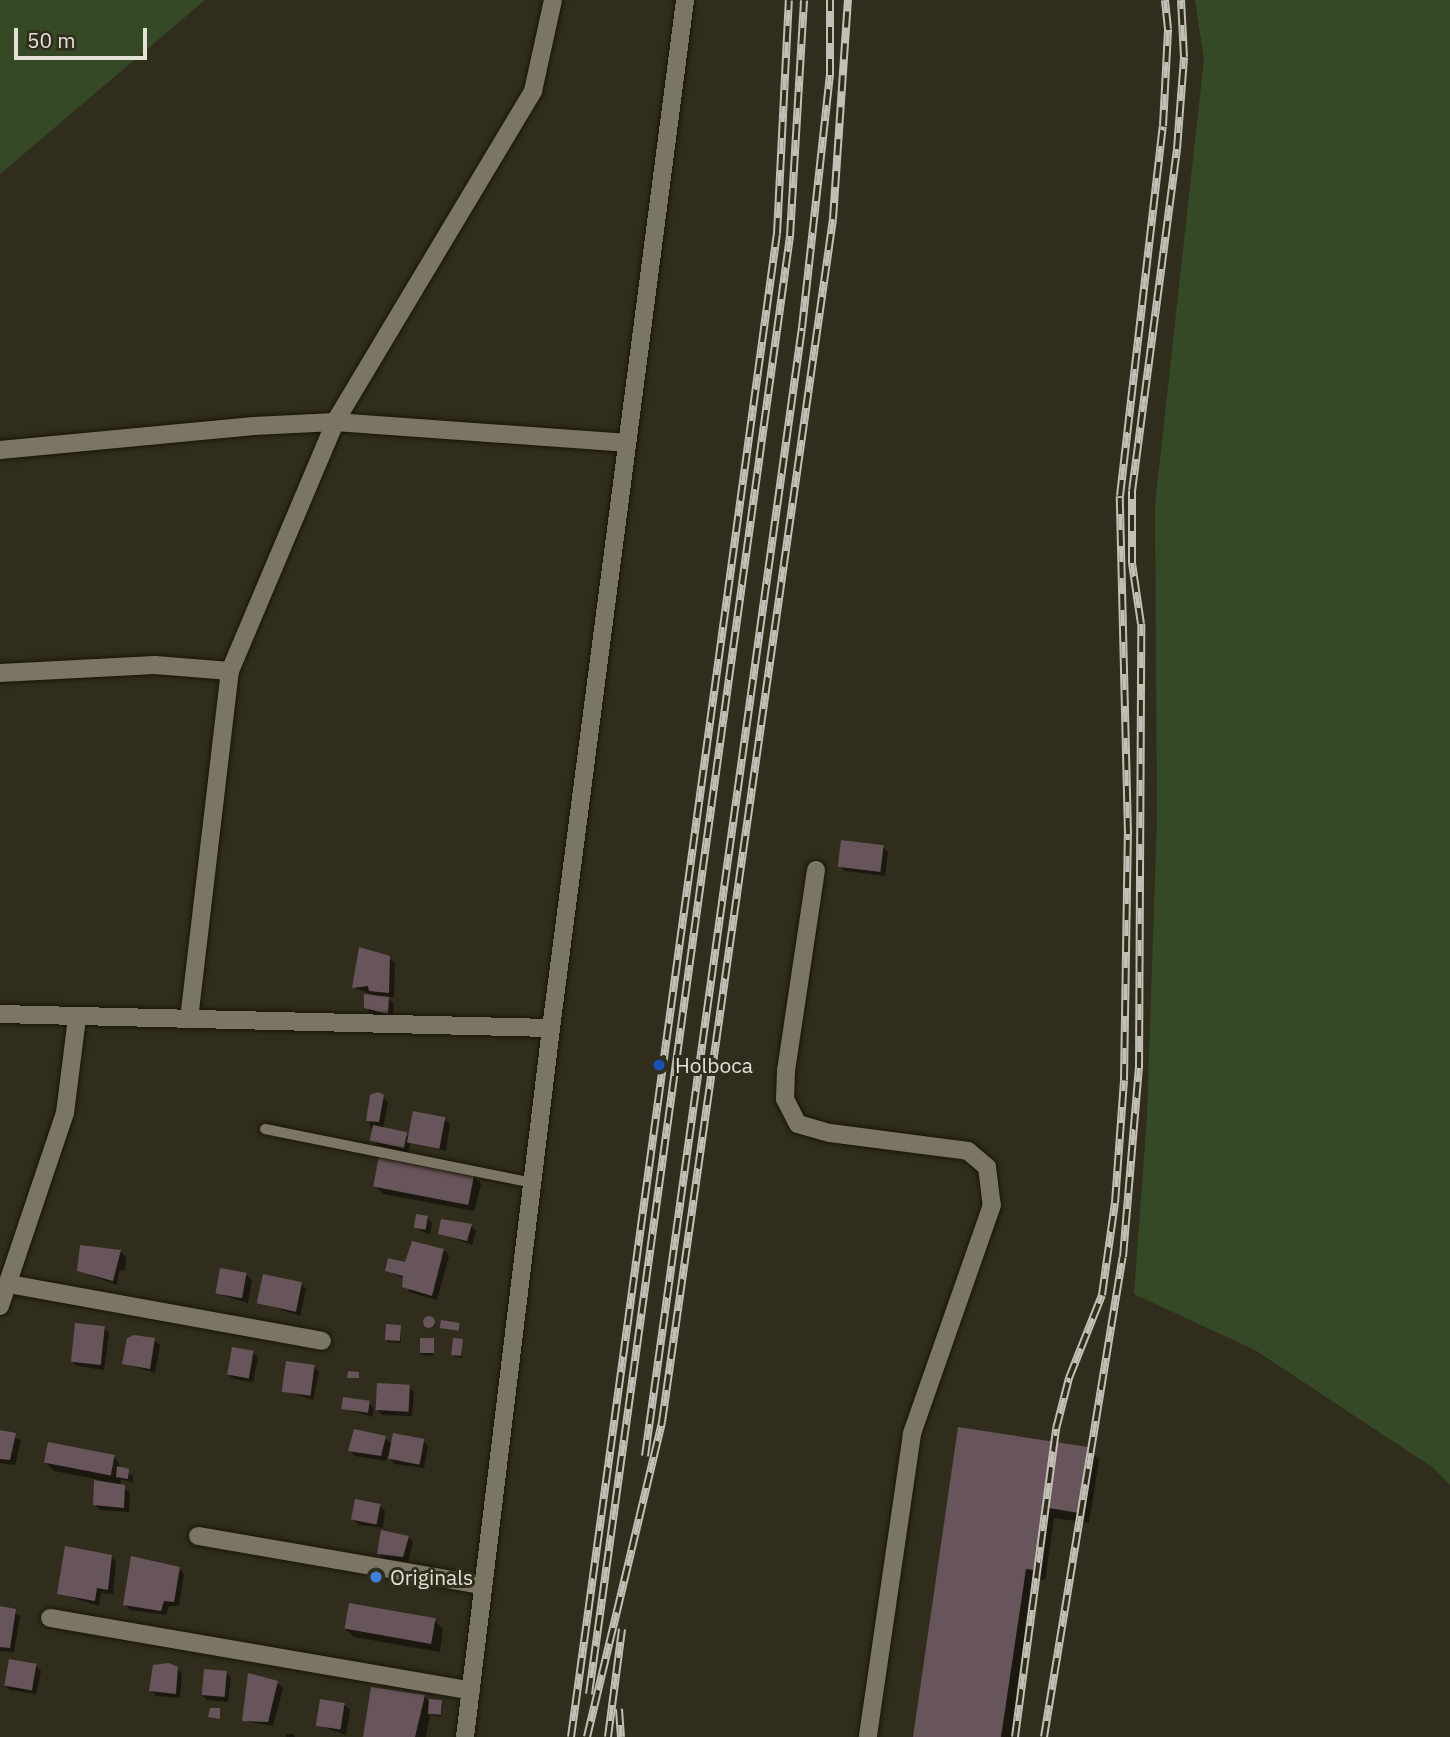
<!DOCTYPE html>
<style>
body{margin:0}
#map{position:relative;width:1450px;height:1737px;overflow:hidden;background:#312d1d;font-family:"IBM Plex Sans",sans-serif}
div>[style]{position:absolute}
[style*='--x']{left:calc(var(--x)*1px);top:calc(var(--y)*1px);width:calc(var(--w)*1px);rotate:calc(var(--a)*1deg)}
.green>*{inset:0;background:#364927}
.shadow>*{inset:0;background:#0007}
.building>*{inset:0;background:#68545b;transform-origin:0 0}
.round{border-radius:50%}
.roads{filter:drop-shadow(0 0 2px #191506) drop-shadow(0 0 2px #191506)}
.lane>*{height:10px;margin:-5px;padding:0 5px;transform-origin:5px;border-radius:5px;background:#7b7664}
.street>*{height:18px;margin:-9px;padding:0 9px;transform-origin:9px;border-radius:9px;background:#7b7664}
.secondary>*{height:18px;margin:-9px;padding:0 9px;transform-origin:9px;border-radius:9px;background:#7b7664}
.rail>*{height:8px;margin-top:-4px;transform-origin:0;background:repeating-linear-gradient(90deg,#312d1d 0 16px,#c2bfb4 0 32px);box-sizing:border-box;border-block:2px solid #c2bfb4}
.dots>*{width:19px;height:19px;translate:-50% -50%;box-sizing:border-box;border:4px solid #312d1d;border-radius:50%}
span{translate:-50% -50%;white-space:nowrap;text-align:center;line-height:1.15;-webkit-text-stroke:6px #312d1d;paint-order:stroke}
.poi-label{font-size:21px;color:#e4e1d7}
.left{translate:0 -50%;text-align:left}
.scale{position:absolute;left:14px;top:28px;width:133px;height:32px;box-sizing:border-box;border:4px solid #e4e1d7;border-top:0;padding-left:9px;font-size:21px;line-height:24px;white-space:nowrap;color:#e4e1d7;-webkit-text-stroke:5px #312d1d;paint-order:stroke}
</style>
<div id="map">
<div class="green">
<i style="clip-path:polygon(0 0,205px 0,0 174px)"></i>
<i style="clip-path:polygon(1195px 0,1450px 0,1450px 1485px,1432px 1467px,1255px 1350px,1134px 1294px,1147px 1116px,1157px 818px,1155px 504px,1204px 60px)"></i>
</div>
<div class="shadow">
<i style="clip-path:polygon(883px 847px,888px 852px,885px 876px,845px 871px,840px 866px)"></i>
<i style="clip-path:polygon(389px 958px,395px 963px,394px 997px,387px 997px,394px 1004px,392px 1018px,371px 1013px,366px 1007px,378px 997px,353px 987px)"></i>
<i style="clip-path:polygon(383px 1097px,388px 1102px,383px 1129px,409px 1137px,444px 1119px,450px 1124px,446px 1151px,410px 1143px,408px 1152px,377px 1145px,368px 1120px)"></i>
<i style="clip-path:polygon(473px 1175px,481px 1184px,474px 1211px,383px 1194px,374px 1185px)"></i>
<i style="clip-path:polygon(427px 1218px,432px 1223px,430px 1235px,415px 1227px)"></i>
<i style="clip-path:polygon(471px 1226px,476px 1231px,472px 1245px,440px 1233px)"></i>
<i style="clip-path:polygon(444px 1250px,449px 1256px,437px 1300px,409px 1292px,405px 1279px,387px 1271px)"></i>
<i style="clip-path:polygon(120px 1251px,126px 1257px,125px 1270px,119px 1271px,117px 1285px,79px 1271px)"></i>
<i style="clip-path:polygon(246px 1275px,252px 1280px,248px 1303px,218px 1294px)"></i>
<i style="clip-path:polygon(301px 1283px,306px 1289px,300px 1316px,259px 1302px)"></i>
<i style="clip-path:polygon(429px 1318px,436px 1325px,432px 1329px,425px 1323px)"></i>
<i style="clip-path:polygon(400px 1327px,401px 1343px,388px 1342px,386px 1339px)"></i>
<i style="clip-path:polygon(104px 1328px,109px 1333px,104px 1370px,77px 1366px,72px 1361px)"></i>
<i style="clip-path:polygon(154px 1340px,160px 1345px,155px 1373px,124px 1363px)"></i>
<i style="clip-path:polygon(434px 1340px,433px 1356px,422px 1355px,419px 1353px)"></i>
<i style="clip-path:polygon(462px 1340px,462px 1358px,455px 1357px,453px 1355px)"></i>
<i style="clip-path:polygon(253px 1353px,258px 1358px,253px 1382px,233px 1379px,227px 1373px)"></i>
<i style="clip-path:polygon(314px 1367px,319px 1372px,313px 1400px,282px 1390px)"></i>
<i style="clip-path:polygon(409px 1387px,414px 1392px,412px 1416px,382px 1415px,377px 1409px)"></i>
<i style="clip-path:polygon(369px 1403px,374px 1408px,372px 1417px,342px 1408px)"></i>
<i style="clip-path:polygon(959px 1429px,1088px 1449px,1099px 1460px,1089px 1523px,1054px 1518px,1045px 1580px,1036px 1579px,1014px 1737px,915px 1737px)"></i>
<i style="clip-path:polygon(0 1432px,21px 1440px,15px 1465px,0 1463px)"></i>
<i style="clip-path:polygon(385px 1438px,392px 1445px,423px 1441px,428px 1446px,424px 1468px,395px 1464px,387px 1456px,386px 1461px,355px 1456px,350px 1450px)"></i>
<i style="clip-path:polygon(114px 1456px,122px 1469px,133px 1476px,133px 1483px,121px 1479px,120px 1486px,130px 1492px,129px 1512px,100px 1510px,95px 1505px,96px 1479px,54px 1471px,46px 1463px)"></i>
<i style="clip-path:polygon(380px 1506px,385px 1511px,383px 1528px,359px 1525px,354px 1520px)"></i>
<i style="clip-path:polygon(408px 1537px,413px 1542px,408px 1562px,384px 1559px,379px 1554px)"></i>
<i style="clip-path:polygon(111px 1557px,116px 1562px,113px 1594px,101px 1593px,99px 1606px,59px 1593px)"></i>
<i style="clip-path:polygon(179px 1568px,184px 1574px,179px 1606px,169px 1606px,166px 1615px,130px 1610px,125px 1604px)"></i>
<i style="clip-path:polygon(350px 1605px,435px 1621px,443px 1629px,440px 1652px,354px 1637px,345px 1629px)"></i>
<i style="clip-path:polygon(0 1608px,20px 1616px,14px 1652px,0 1651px)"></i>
<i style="clip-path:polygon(36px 1666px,41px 1671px,36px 1694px,10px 1690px,5px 1685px)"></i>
<i style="clip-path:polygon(177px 1669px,182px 1674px,180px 1698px,156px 1696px,151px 1690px)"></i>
<i style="clip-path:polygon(226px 1672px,231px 1678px,228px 1702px,207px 1700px,202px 1695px)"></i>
<i style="clip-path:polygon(277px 1683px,283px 1688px,273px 1726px,249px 1722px,244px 1717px)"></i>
<i style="clip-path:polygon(424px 1696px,430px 1703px,443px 1703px,441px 1717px,430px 1715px,426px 1737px,365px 1737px)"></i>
<i style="clip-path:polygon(345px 1705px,350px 1710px,346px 1735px,318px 1725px)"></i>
<i style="clip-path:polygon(286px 1734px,293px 1734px,295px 1737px,286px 1737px)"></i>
</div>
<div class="building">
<i style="left:841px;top:840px;width:43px;height:27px;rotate:7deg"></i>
<i style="clip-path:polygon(359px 947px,390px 956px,389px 993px,369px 991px,368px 986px,352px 988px)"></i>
<i style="clip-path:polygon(364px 994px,389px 997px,388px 1014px,364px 1008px)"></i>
<i style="clip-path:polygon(378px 1092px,384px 1095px,379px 1122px,366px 1121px,370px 1095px)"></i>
<i style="left:413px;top:1111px;width:33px;height:32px;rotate:11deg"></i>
<i style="left:373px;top:1125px;width:35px;height:16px;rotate:12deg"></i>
<i style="left:379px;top:1156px;width:97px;height:31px;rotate:11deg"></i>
<i style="left:416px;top:1214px;width:12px;height:14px;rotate:9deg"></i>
<i style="clip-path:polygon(441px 1219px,472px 1224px,467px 1241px,438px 1234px)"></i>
<i style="clip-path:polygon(412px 1241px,444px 1249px,432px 1296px,402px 1287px,403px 1276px,385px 1271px,388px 1258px,405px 1262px)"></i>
<i style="clip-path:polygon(80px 1245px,121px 1250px,113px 1281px,77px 1271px)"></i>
<i style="left:220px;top:1268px;width:27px;height:26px;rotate:10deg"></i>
<i style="left:263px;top:1274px;width:40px;height:30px;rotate:12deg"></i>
<i class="round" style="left:423px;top:1316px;width:12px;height:12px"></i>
<i style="left:441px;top:1320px;width:19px;height:8px;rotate:9deg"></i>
<i style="left:75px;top:1323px;width:30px;height:39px;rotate:6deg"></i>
<i style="left:386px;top:1324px;width:15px;height:16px;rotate:4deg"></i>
<i style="clip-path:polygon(134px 1335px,155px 1338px,150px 1369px,122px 1364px,127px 1338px)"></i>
<i style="left:420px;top:1338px;width:14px;height:15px"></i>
<i style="left:453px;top:1338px;width:10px;height:17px;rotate:6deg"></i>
<i style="left:232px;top:1347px;width:22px;height:28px;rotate:10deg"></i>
<i style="left:286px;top:1361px;width:29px;height:31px;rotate:8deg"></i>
<i style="clip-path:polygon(348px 1371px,359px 1372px,359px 1378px,347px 1378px)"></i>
<i style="left:377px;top:1383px;width:33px;height:27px;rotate:3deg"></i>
<i style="left:343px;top:1397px;width:27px;height:12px;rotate:8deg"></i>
<i style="clip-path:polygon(958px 1427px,1088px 1447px,1079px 1513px,1043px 1507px,1034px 1570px,1026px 1569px,1001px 1737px,913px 1737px)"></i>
<i style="clip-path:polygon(354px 1429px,386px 1436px,381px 1456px,348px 1451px)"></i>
<i style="clip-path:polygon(0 1430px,16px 1433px,10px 1460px,0 1459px)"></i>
<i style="left:393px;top:1433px;width:32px;height:26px;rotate:11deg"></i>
<i style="left:48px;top:1442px;width:68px;height:21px;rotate:11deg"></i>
<i style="clip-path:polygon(117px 1466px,129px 1469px,128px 1479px,116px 1477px)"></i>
<i style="clip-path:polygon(94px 1480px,125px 1485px,124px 1508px,93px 1505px)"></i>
<i style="left:355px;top:1499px;width:26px;height:21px;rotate:11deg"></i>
<i style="clip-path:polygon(381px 1530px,409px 1536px,403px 1557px,377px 1554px)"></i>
<i style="clip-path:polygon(65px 1546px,112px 1555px,108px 1590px,97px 1588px,95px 1601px,57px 1594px)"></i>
<i style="clip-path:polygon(131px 1556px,180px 1567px,174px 1602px,164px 1601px,161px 1611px,123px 1605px)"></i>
<i style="left:349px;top:1603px;width:88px;height:26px;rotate:10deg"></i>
<i style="clip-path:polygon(0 1606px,16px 1609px,10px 1648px,0 1647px)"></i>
<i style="left:9px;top:1659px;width:28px;height:27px;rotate:10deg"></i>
<i style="clip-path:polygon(169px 1663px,178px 1667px,176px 1694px,149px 1691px,153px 1665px)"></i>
<i style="left:204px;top:1669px;width:23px;height:26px;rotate:5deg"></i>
<i style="clip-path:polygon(248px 1673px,278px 1681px,268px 1722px,242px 1721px)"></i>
<i style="clip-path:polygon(371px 1687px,425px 1695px,415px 1737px,363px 1737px)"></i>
<i style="left:320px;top:1699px;width:25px;height:27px;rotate:9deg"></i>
<i style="left:429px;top:1699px;width:13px;height:15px;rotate:4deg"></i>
<i style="clip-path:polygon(210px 1708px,220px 1708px,220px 1719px,208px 1717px)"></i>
</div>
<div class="roads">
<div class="lane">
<i style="--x:265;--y:1129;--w:273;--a:11.4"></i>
</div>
<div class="street">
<i style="--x:0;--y:450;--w:255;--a:-5.4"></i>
<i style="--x:254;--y:426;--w:81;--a:-2.8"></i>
<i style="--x:335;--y:422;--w:291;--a:4.1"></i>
<i style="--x:0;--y:673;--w:155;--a:-3"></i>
<i style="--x:155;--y:665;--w:75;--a:4.6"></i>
<i style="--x:816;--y:870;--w:202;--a:98.5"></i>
<i style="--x:786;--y:1070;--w:29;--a:92"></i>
<i style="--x:785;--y:1099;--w:28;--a:63"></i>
<i style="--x:798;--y:1124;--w:33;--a:16"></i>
<i style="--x:830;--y:1133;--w:139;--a:7.4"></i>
<i style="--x:968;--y:1151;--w:25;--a:40"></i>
<i style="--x:987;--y:1167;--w:38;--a:83"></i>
<i style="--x:992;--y:1205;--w:243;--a:109.3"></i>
<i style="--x:912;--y:1434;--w:306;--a:98.3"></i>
<i style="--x:0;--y:1014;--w:551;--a:1.46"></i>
<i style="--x:189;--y:1019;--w:350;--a:-83.3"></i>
<i style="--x:230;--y:671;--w:270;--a:-67.1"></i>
<i style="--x:335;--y:422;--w:386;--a:-59.1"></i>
<i style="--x:533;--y:91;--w:93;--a:-77.6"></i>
<i style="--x:9;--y:1284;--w:318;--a:10.3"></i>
<i style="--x:0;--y:1306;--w:204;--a:-71.4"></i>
<i style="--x:65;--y:1113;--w:96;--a:-82.8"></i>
<i style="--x:198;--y:1536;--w:288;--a:9.8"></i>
<i style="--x:50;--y:1618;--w:427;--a:9.8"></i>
</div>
<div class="secondary">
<i style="--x:465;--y:1737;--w:714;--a:-83.08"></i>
<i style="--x:551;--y:1028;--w:1037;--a:-82.57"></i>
</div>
</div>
<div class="rail">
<i style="--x:645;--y:1456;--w:1139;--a:-82.08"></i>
<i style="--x:802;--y:328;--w:255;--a:-83.7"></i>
<i style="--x:830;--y:75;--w:75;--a:-90"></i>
<i style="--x:589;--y:1694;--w:1472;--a:-82.15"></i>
<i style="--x:790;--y:236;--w:236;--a:-86.6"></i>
<i style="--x:619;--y:1709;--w:28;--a:86"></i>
<i style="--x:571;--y:1737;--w:1517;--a:-82.2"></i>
<i style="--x:777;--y:234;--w:234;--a:-87.1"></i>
<i style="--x:587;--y:1737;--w:324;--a:-76.6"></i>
<i style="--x:662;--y:1422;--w:1215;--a:-81.91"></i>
<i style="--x:833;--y:219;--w:220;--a:-86.1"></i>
<i style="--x:608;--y:1737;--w:109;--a:-82.6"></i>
<i style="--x:1015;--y:1737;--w:311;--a:-82.4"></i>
<i style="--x:1056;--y:1429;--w:53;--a:-75.7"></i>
<i style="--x:1069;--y:1378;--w:89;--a:-68.3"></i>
<i style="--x:1102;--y:1295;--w:93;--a:-82"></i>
<i style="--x:1115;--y:1203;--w:123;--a:-85.8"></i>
<i style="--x:1124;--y:1080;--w:246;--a:-89.1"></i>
<i style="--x:1128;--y:834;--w:338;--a:-91.4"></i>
<i style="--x:1120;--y:496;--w:372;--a:-83.4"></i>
<i style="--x:1163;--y:126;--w:97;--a:-87"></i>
<i style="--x:1168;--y:29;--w:29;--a:-96"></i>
<i style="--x:1044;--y:1737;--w:486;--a:-80.7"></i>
<i style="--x:1123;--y:1257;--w:190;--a:-85.2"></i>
<i style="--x:1139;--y:1068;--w:444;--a:-89.7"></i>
<i style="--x:1141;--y:624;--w:62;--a:-98.4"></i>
<i style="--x:1132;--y:563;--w:72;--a:-90"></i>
<i style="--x:1132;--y:491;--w:345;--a:-82.5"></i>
<i style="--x:1177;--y:149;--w:92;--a:-85.6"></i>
<i style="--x:1184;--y:57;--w:57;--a:-93"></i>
</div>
<div class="dots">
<i style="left:659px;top:1065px;background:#1a4fb4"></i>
<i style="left:376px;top:1577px;background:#3f7fe0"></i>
</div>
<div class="poi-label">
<span class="left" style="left:675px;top:1065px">Holboca</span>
<span class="left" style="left:390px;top:1577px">Originals</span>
</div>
<div class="scale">50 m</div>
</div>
